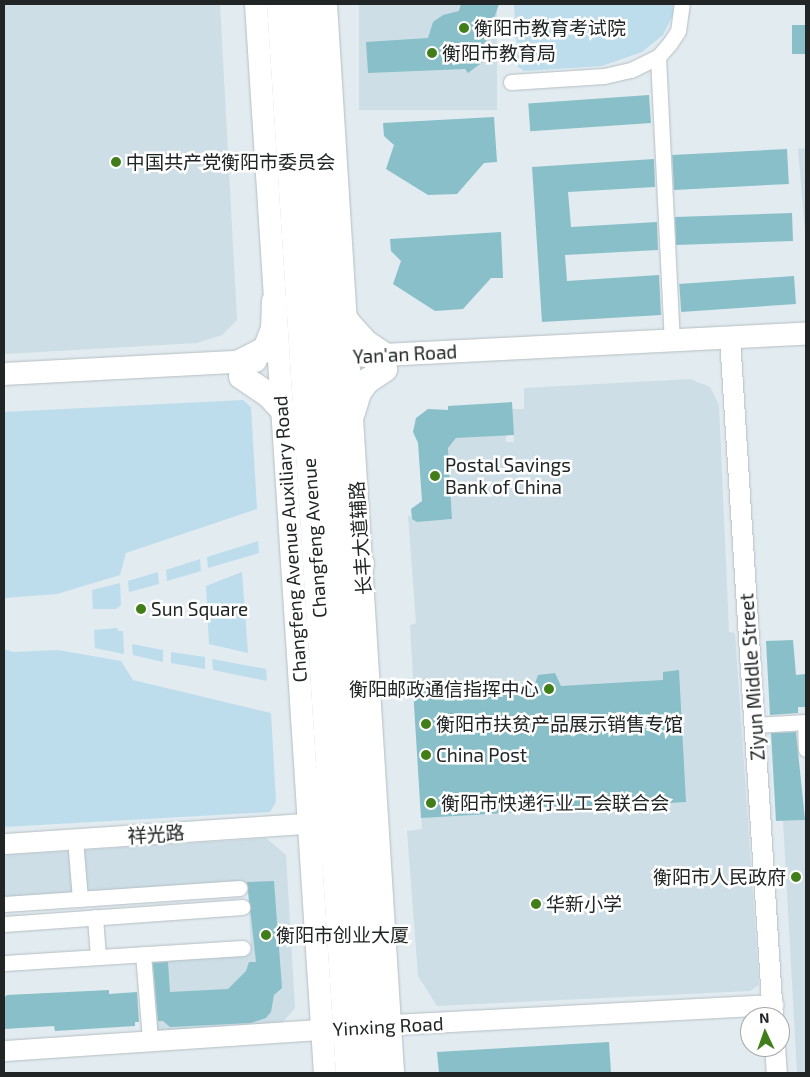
<!DOCTYPE html>
<meta charset="utf-8">
<style>
body{margin:0}
#map{position:relative;width:810px;height:1077px;overflow:hidden;background:#e1ebf0;font-family:"Exo 2","Noto Sans SC",sans-serif}
div>[style]{position:absolute}
[style*='--x']{left:calc(var(--x)*1px);top:calc(var(--y)*1px);width:calc(var(--w)*1px);rotate:calc(var(--a)*1deg)}
.built>*{inset:0;background:#cddee6;transform-origin:0 0}
.green>*{inset:0;background:#bddded}
.building>*{inset:0;background:#88bfc9;transform-origin:0 0}
.roads{filter:drop-shadow(0 0 1px #b5bec3) drop-shadow(0 0 1px #b5bec3)}
.minor>*{height:15px;margin:-7.5px;padding:0 7.5px;transform-origin:7.5px;border-radius:7.5px;background:#fff}
.tertiary>*{height:20px;margin:-10px;padding:0 10px;transform-origin:10px;border-radius:10px;background:#fff}
.secondary>*{height:22px;margin:-11px;padding:0 11px;transform-origin:11px;border-radius:11px;background:#fff}
.primary>*{height:25px;margin:-12.5px;padding:0 12.5px;transform-origin:12.5px;border-radius:12.5px;background:#fff}
.dots>*{width:14px;height:14px;translate:-50% -50%;box-sizing:border-box;border:2px solid #fff;border-radius:50%}
span{translate:-50% -50%;white-space:nowrap;text-align:center;line-height:1.15;-webkit-text-stroke:5px #fff;paint-order:stroke}
.poi-label{font-size:19px;color:#212526}
.left{translate:0 -50%;text-align:left}
.right{translate:-100% -50%;text-align:right}
.street-label{font-size:19px;color:#212526}
.frame{position:absolute;inset:0;border:5px solid #212526;pointer-events:none}
.north{position:absolute;left:740px;top:1007px;width:50px;height:50px;box-sizing:border-box;background:#fff;border:1px solid #a6a8a8;border-radius:50%;rotate:357deg;font-size:14px;font-weight:700;line-height:20px;text-align:center;color:#212526}
.north::after{content:'';display:block;margin:auto;width:18px;height:22px;background:#417d19;clip-path:polygon(50% 0,100% 100%,50% 72%,0 100%)}
</style>
<div id="map">
<div class="built">
<i style="clip-path:polygon(4px 4px,220px 4px,237px 320px,222px 335px,197px 343px,4px 354px)"></i>
<i style="left:359px;top:4px;width:138px;height:106px"></i>
<i style="clip-path:polygon(806px 148px,806px 243px,798px 149px)"></i>
<i style="clip-path:polygon(690px 379px,710px 387px,719px 405px,729px 632px,735px 633px,759px 985px,750px 991px,437px 1006px,418px 976px,407px 831px,422px 829px,410px 625px,416px 623px,408px 515px,417px 522px,452px 519px,448px 448px,456px 438px,506px 435px,506px 442px,514px 442px,512px 409px,524px 409px,524px 388px)"></i>
<i style="clip-path:polygon(806px 820px,806px 1073px,797px 1073px,783px 821px)"></i>
<i style="clip-path:polygon(266px 838px,286px 855px,295px 1008px,282px 1023px,156px 1035px,151px 958px,251px 952px,248px 894px,4px 911px,4px 855px)"></i>
</div>
<div class="green">
<i style="clip-path:polygon(514px 4px,673px 4px,673px 15px,663px 35px,642px 52px,602px 66px,524px 71px,518px 67px)"></i>
<i style="clip-path:polygon(243px 400px,251px 407px,257px 509px,126px 553px,120px 575px,57px 594px,4px 598px,4px 412px)"></i>
<i style="clip-path:polygon(258px 541px,259px 553px,208px 568px,207px 557px)"></i>
<i style="clip-path:polygon(200px 559px,201px 571px,167px 581px,166px 570px)"></i>
<i style="clip-path:polygon(158px 572px,159px 584px,129px 592px,128px 581px)"></i>
<i style="clip-path:polygon(242px 572px,248px 653px,209px 644px,206px 586px)"></i>
<i style="clip-path:polygon(120px 583px,121px 605px,116px 609px,93px 609px,92px 590px)"></i>
<i style="clip-path:polygon(117px 628px,118px 631px,123px 631px,124px 654px,95px 648px,94px 630px)"></i>
<i style="clip-path:polygon(132px 644px,163px 650px,163px 662px,133px 655px)"></i>
<i style="clip-path:polygon(4px 649px,13px 652px,58px 650px,121px 661px,133px 680px,271px 713px,276px 802px,270px 812px,4px 827px)"></i>
<i style="clip-path:polygon(171px 652px,205px 657px,205px 669px,171px 663px)"></i>
<i style="clip-path:polygon(212px 659px,266px 669px,267px 681px,213px 670px)"></i>
</div>
<div class="building">
<i style="clip-path:polygon(461px 4px,499px 4px,481px 56px,484px 61px,468px 73px,465px 69px,368px 73px,366px 42px,428px 38px,433px 22px,443px 15px,459px 11px)"></i>
<i style="left:806px;top:25px;width:29px;height:14px;rotate:90deg"></i>
<i style="left:649px;top:95px;width:28px;height:121px;rotate:86deg"></i>
<i style="clip-path:polygon(494px 117px,497px 162px,484px 163px,457px 194px,428px 195px,386px 169px,394px 145px,384px 136px,383px 123px)"></i>
<i style="left:787px;top:149px;width:35px;height:115px;rotate:87deg"></i>
<i style="clip-path:polygon(654px 159px,655px 187px,568px 192px,571px 227px,657px 222px,658px 250px,565px 255px,567px 281px,659px 275px,661px 315px,542px 322px,532px 167px)"></i>
<i style="left:792px;top:213px;width:28px;height:117px;rotate:88deg"></i>
<i style="clip-path:polygon(501px 232px,503px 278px,491px 278px,463px 309px,435px 311px,393px 284px,401px 261px,391px 251px,390px 239px)"></i>
<i style="left:794px;top:276px;width:28px;height:115px;rotate:86deg"></i>
<i style="clip-path:polygon(512px 402px,514px 435px,456px 438px,448px 448px,452px 519px,417px 522px,412px 519px,411px 509px,422px 501px,418px 443px,413px 432px,416px 418px,428px 409px,448px 410px,448px 406px)"></i>
<i style="clip-path:polygon(793px 640px,796px 675px,806px 674px,806px 707px,798px 707px,798px 713px,770px 715px,766px 641px)"></i>
<i style="clip-path:polygon(679px 670px,686px 802px,421px 818px,413px 689px,431px 688px,432px 693px,534px 687px,538px 675px,555px 673px,561px 686px,663px 680px,663px 672px)"></i>
<i style="clip-path:polygon(796px 732px,805px 820px,776px 821px,771px 733px)"></i>
<i style="clip-path:polygon(274px 881px,282px 988px,274px 995px,271px 1012px,266px 1018px,251px 1023px,170px 1027px,163px 1021px,158px 1021px,153px 963px,168px 962px,170px 992px,228px 989px,246px 971px,249px 962px,256px 962px,247px 882px)"></i>
<i style="clip-path:polygon(109px 990px,109px 994px,137px 992px,139px 1022px,135px 1022px,135px 1026px,55px 1031px,54px 1026px,4px 1029px,4px 998px,7px 995px)"></i>
<i style="clip-path:polygon(609px 1042px,611px 1073px,439px 1073px,437px 1052px)"></i>
</div>
<div class="roads">
<div class="minor">
<i style="--x:658;--y:57;--w:284;--a:87.2"></i>
<i style="--x:511;--y:82;--w:93;--a:-3.7"></i>
<i style="--x:604;--y:76;--w:28;--a:-13"></i>
<i style="--x:631;--y:70;--w:30;--a:-26"></i>
<i style="--x:658;--y:57;--w:18;--a:-49"></i>
<i style="--x:670;--y:43;--w:14;--a:-56"></i>
<i style="--x:678;--y:31;--w:27;--a:-82"></i>
<i style="--x:805;--y:722;--w:27;--a:88"></i>
<i style="--x:755;--y:725;--w:51;--a:-3.4"></i>
<i style="--x:75;--y:839;--w:60;--a:85.2"></i>
<i style="--x:4;--y:904;--w:236;--a:-3.9"></i>
<i style="--x:95;--y:917;--w:40;--a:85.7"></i>
<i style="--x:4;--y:924;--w:239;--a:-4.1"></i>
<i style="--x:143;--y:954;--w:86;--a:85.3"></i>
<i style="--x:4;--y:963;--w:239;--a:-3.6"></i>
</div>
<div class="tertiary">
<i style="--x:730;--y:338;--w:680;--a:86.38"></i>
<i style="--x:4;--y:844;--w:306;--a:-3.8"></i>
<i style="--x:375;--y:1026;--w:399;--a:-3"></i>
<i style="--x:775;--y:1047;--w:26;--a:86"></i>
<i style="--x:4;--y:1051;--w:336;--a:-3.8"></i>
</div>
<div class="secondary">
<i style="--x:256;--y:4;--w:1071;--a:86.31"></i>
<i style="--x:326;--y:4;--w:1071;--a:86.41"></i>
<i style="--x:365;--y:356;--w:442;--a:-2.9"></i>
<i style="--x:4;--y:374;--w:252;--a:-3"></i>
</div>
<div class="primary">
<i style="--x:279;--y:4;--w:1071;--a:86.31"></i>
<i style="--x:303;--y:4;--w:1071;--a:86.36"></i>
<i style="--x:322;--y:281;--w:48;--a:58.6"></i>
<i style="--x:347;--y:322;--w:27;--a:48"></i>
<i style="--x:365;--y:342;--w:23;--a:34"></i>
<i style="--x:239;--y:362;--w:29;--a:-27"></i>
<i style="--x:265;--y:349;--w:22;--a:-69"></i>
<i style="--x:273;--y:328;--w:27;--a:-88"></i>
<i style="--x:241;--y:376;--w:32;--a:34"></i>
<i style="--x:268;--y:394;--w:19;--a:47"></i>
<i style="--x:281;--y:408;--w:48;--a:58.6"></i>
<i style="--x:352;--y:412;--w:21;--a:-73"></i>
<i style="--x:358;--y:392;--w:14;--a:-54"></i>
<i style="--x:366;--y:381;--w:22;--a:-34"></i>
<i style="--x:350;--y:615;--w:53;--a:-78.1"></i>
<i style="--x:324;--y:777;--w:49;--a:107.7"></i>
<i style="--x:309;--y:824;--w:45;--a:56.7"></i>
</div>
</div>
<div class="dots">
<i style="left:464px;top:28px;background:#417d19"></i>
<i style="left:432px;top:53px;background:#417d19"></i>
<i style="left:116px;top:162px;background:#417d19"></i>
<i style="left:435px;top:476px;background:#417d19"></i>
<i style="left:141px;top:609px;background:#417d19"></i>
<i style="left:549px;top:689px;background:#417d19"></i>
<i style="left:426px;top:724px;background:#417d19"></i>
<i style="left:426px;top:755px;background:#417d19"></i>
<i style="left:431px;top:803px;background:#417d19"></i>
<i style="left:796px;top:877px;background:#417d19"></i>
<i style="left:536px;top:904px;background:#417d19"></i>
<i style="left:266px;top:935px;background:#417d19"></i>
</div>
<div class="poi-label">
<span class="left" style="left:474px;top:28px">衡阳市教育考试院</span>
<span class="left" style="left:442px;top:53px">衡阳市教育局</span>
<span class="left" style="left:126px;top:162px">中国共产党衡阳市委员会</span>
<span class="left" style="left:445px;top:476px">Postal Savings<br>Bank of China</span>
<span class="left" style="left:151px;top:609px">Sun Square</span>
<span class="right" style="left:539px;top:689px">衡阳邮政通信指挥中心</span>
<span class="left" style="left:436px;top:724px">衡阳市扶贫产品展示销售专馆</span>
<span class="left" style="left:436px;top:755px">China Post</span>
<span class="left" style="left:441px;top:803px">衡阳市快递行业工会联合会</span>
<span class="right" style="left:786px;top:877px">衡阳市人民政府</span>
<span class="left" style="left:546px;top:904px">华新小学</span>
<span class="left" style="left:276px;top:935px">衡阳市创业大厦</span>
</div>
<div class="street-label">
<span style="left:405px;top:354px;rotate:-3deg">Yan'an Road</span>
<span style="left:314px;top:538px;rotate:-94deg">Changfeng Avenue</span>
<span style="left:360px;top:538px;rotate:-94deg">长丰大道辅路</span>
<span style="left:290px;top:539px;rotate:-94deg">Changfeng Avenue Auxiliary Road</span>
<span style="left:752px;top:677px;rotate:-94deg">Ziyun Middle Street</span>
<span style="left:156px;top:834px;rotate:-4deg">祥光路</span>
<span style="left:388px;top:1026px;rotate:-3deg">Yinxing Road</span>
</div>
<div class="frame"></div>
<div class="north">N</div>
</div>
